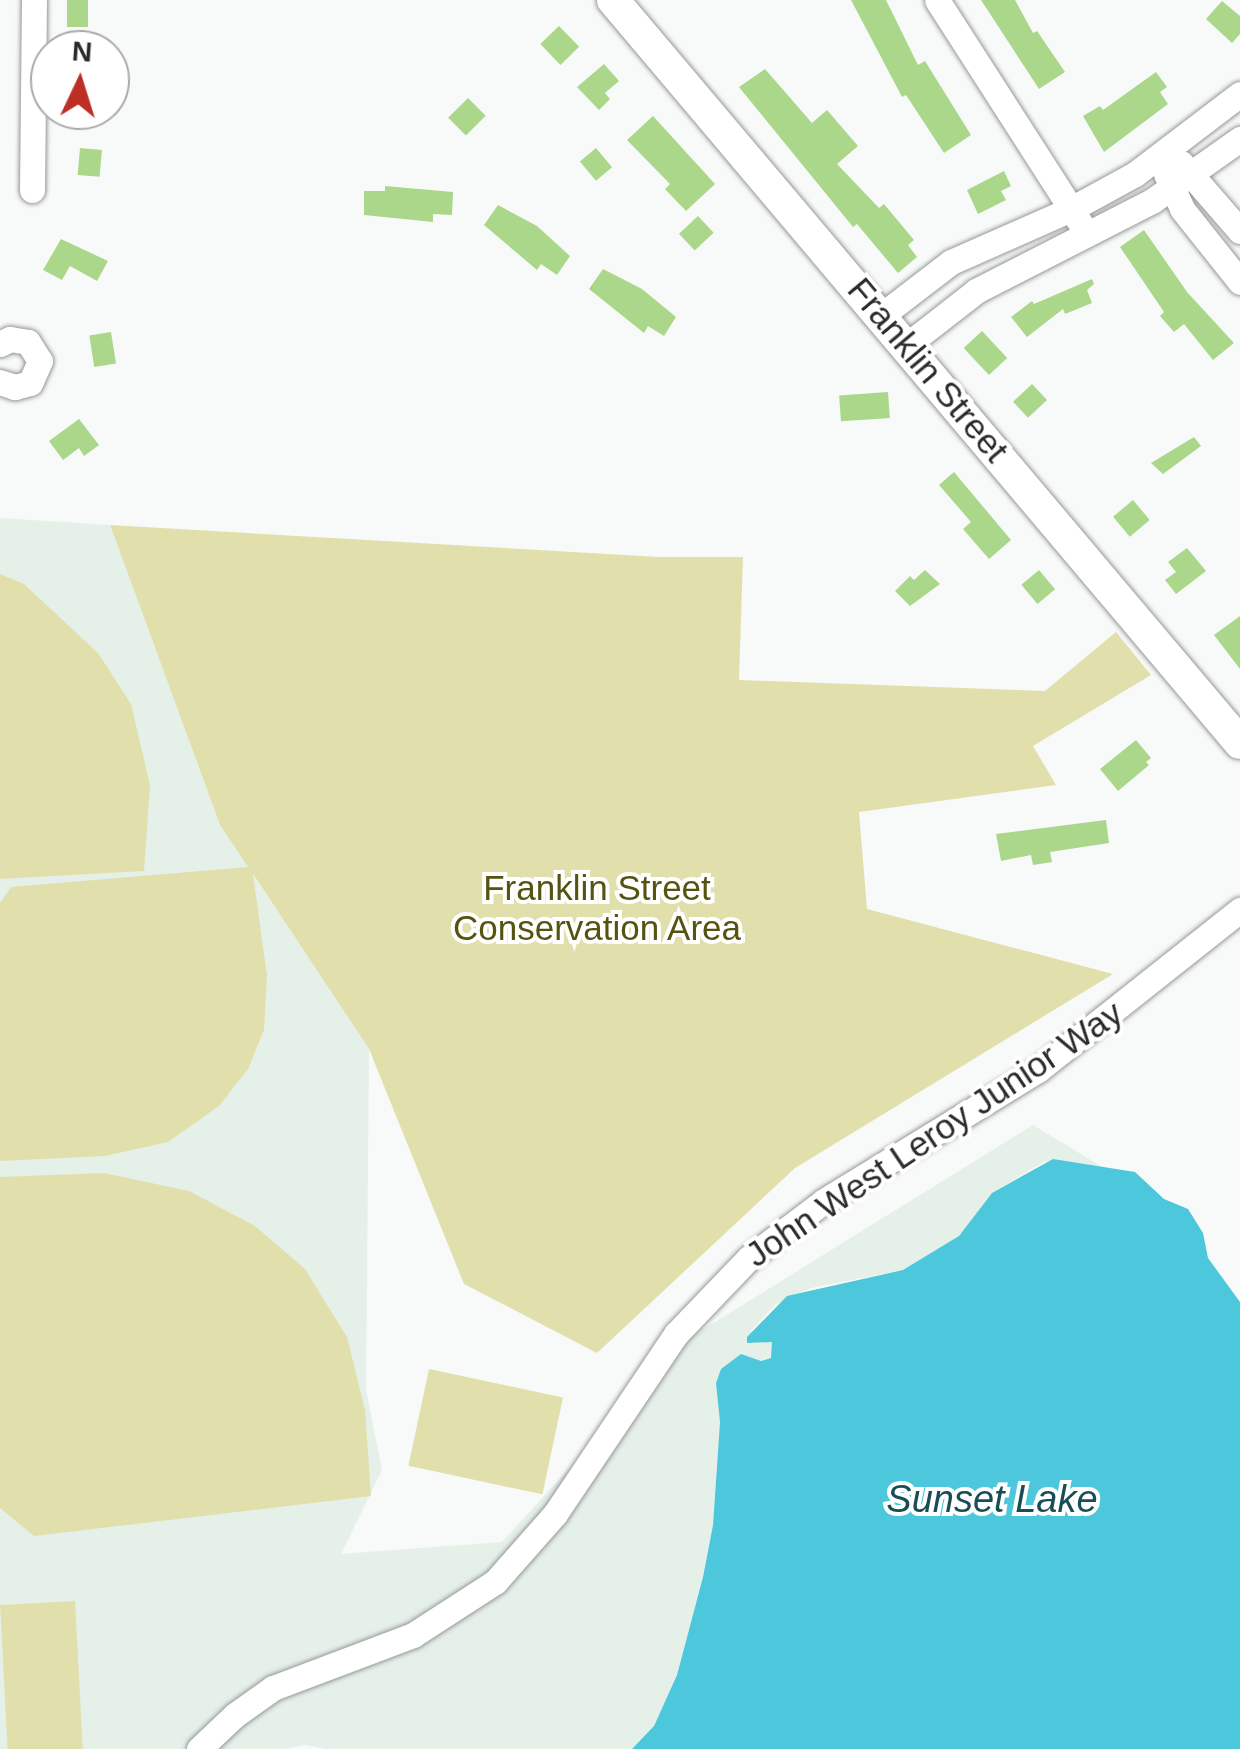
<!DOCTYPE html>
<style>
body{margin:0}
#map{position:relative;width:1240px;height:1749px;overflow:hidden;background:#f7faf8;font-family:Helvetica,sans-serif}
div>[style]{position:absolute}
[style*='--x']{left:calc(var(--x)*1px);top:calc(var(--y)*1px);width:calc(var(--w)*1px);rotate:calc(var(--a)*1deg)}
.built>*{inset:0;background:#e5f0e9}
.green>*{inset:0;background:#e1e0ac;transform-origin:0 0}
.water>*{inset:0;background:#4cc7dc}
.building>*{inset:0;background:#abd78b;transform-origin:0 0}
.roads{filter:drop-shadow(0 0 2px #969997) drop-shadow(0 0 2px #969997)}
.minor>*{height:25px;margin:-12.5px;padding:0 12.5px;transform-origin:12.5px;border-radius:12.5px;background:#fff}
.major>*{height:32px;margin:-16px;padding:0 16px;transform-origin:16px;border-radius:16px;background:#fff}
span{translate:-50% -50%;white-space:nowrap;text-align:center;line-height:1.15;-webkit-text-stroke:8px #fff;paint-order:stroke}
.street-label{font-size:35px;color:#2a2b2a}
.park-label{font-size:35px;color:#565310}
.water-label{font-size:38px;color:#194e57;font-style:italic}
.north{position:absolute;left:30px;top:30px;width:100px;height:100px;box-sizing:border-box;background:#fff;border:2px solid #aaa;border-radius:50%;rotate:4deg;font-size:28px;font-weight:700;line-height:40px;text-align:center;color:#2a2b2a}
.north::after{content:'';display:block;margin:auto;width:35px;height:45px;background:#bd2f24;clip-path:polygon(50% 0,100% 100%,50% 72%,0 100%)}
</style>
<div id="map">
<div class="built">
<i style="clip-path:polygon(0 518px,110px 525px,220px 825px,369px 1049px,366px 1390px,382px 1470px,341px 1554px,502px 1542px,686px 1340px,1033px 1125px,1109px 1171px,1045px 1161px,992px 1193px,959px 1236px,936px 1252px,903px 1270px,811px 1288px,776px 1304px,751px 1331px,756px 1340px,772px 1342px,772px 1358px,721px 1369px,716px 1382px,720px 1422px,713px 1525px,703px 1577px,677px 1675px,654px 1726px,632px 1749px,325px 1749px,306px 1745px,284px 1749px,0 1749px)"></i>
</div>
<div class="green">
<i style="clip-path:polygon(110px 525px,659px 557px,743px 557px,739px 680px,1045px 691px,1116px 632px,1151px 675px,1033px 746px,1056px 785px,859px 812px,867px 909px,1113px 974px,795px 1168px,597px 1353px,464px 1284px,369px 1049px,253px 874px,267px 976px,264px 1030px,248px 1069px,219px 1106px,168px 1142px,105px 1156px,0 1161px,0 903px,11px 887px,248px 867px,220px 825px)"></i>
<i style="clip-path:polygon(0 574px,24px 584px,98px 653px,131px 704px,150px 785px,144px 871px,0 879px)"></i>
<i style="clip-path:polygon(104px 1173px,189px 1191px,255px 1226px,305px 1269px,347px 1337px,365px 1410px,371px 1496px,34px 1536px,0 1508px,0 1177px)"></i>
<i style="left:429px;top:1369px;width:137px;height:99px;rotate:12deg"></i>
<i style="left:75px;top:1601px;width:148px;height:75px;rotate:87deg"></i>
</div>
<div class="water">
<i style="clip-path:polygon(1053px 1159px,1135px 1172px,1164px 1199px,1188px 1209px,1203px 1233px,1208px 1258px,1240px 1302px,1240px 1749px,632px 1749px,654px 1726px,677px 1675px,703px 1577px,713px 1525px,720px 1422px,716px 1383px,721px 1369px,741px 1354px,761px 1361px,771px 1358px,772px 1342px,747px 1343px,747px 1337px,787px 1296px,903px 1270px,959px 1236px,992px 1193px)"></i>
</div>
<div class="building">
<i style="left:67px;top:0;width:21px;height:27px"></i>
<i style="clip-path:polygon(851px 0,886px 0,918px 65px,925px 61px,971px 135px,944px 153px,906px 95px,902px 97px)"></i>
<i style="clip-path:polygon(981px 0,1015px 0,1033px 33px,1037px 31px,1065px 72px,1039px 89px)"></i>
<i style="clip-path:polygon(1222px 1px,1240px 16px,1240px 34px,1232px 43px,1206px 19px)"></i>
<i style="left:559px;top:26px;width:29px;height:26px;rotate:46deg"></i>
<i style="clip-path:polygon(604px 64px,619px 81px,605px 93px,610px 99px,599px 110px,577px 87px)"></i>
<i style="clip-path:polygon(765px 69px,812px 123px,827px 110px,858px 146px,837px 164px,879px 208px,884px 204px,914px 240px,908px 245px,917px 257px,898px 273px,857px 224px,853px 227px,739px 87px)"></i>
<i style="clip-path:polygon(1156px 72px,1167px 87px,1160px 92px,1168px 104px,1104px 152px,1083px 116px,1100px 106px,1103px 110px)"></i>
<i style="left:468px;top:98px;width:25px;height:28px;rotate:45deg"></i>
<i style="clip-path:polygon(653px 116px,715px 184px,686px 211px,665px 189px,670px 184px,627px 140px)"></i>
<i style="left:80px;top:148px;width:22px;height:27px;rotate:5deg"></i>
<i style="left:596px;top:148px;width:25px;height:21px;rotate:50deg"></i>
<i style="clip-path:polygon(1004px 171px,1011px 186px,1001px 191px,1006px 200px,978px 214px,967px 190px)"></i>
<i style="clip-path:polygon(385px 186px,453px 192px,452px 215px,433px 214px,433px 222px,364px 215px,364px 191px,385px 191px)"></i>
<i style="clip-path:polygon(498px 205px,537px 226px,570px 256px,557px 275px,541px 264px,537px 270px,484px 225px)"></i>
<i style="left:698px;top:216px;width:23px;height:26px;rotate:47deg"></i>
<i style="clip-path:polygon(1144px 230px,1187px 292px,1234px 343px,1213px 360px,1184px 324px,1174px 332px,1160px 316px,1164px 312px,1120px 247px)"></i>
<i style="clip-path:polygon(61px 239px,108px 261px,97px 281px,70px 266px,62px 280px,43px 270px)"></i>
<i style="clip-path:polygon(603px 269px,642px 289px,676px 317px,664px 336px,648px 326px,644px 333px,589px 289px)"></i>
<i style="clip-path:polygon(1092px 279px,1094px 284px,1087px 290px,1092px 303px,1065px 314px,1063px 309px,1027px 337px,1011px 317px,1032px 301px,1034px 304px)"></i>
<i style="left:982px;top:331px;width:37px;height:25px;rotate:47deg"></i>
<i style="left:111px;top:332px;width:32px;height:22px;rotate:81deg"></i>
<i style="left:1032px;top:384px;width:22px;height:26px;rotate:47deg"></i>
<i style="left:888px;top:392px;width:26px;height:49px;rotate:86deg"></i>
<i style="clip-path:polygon(79px 419px,99px 445px,84px 456px,79px 448px,63px 460px,49px 441px)"></i>
<i style="clip-path:polygon(1194px 437px,1201px 446px,1163px 474px,1151px 463px)"></i>
<i style="clip-path:polygon(954px 472px,1011px 540px,989px 559px,963px 529px,971px 522px,939px 485px)"></i>
<i style="left:1133px;top:500px;width:26px;height:26px;rotate:50deg"></i>
<i style="clip-path:polygon(1187px 548px,1206px 571px,1176px 594px,1165px 580px,1176px 572px,1168px 562px)"></i>
<i style="clip-path:polygon(925px 570px,940px 584px,910px 606px,895px 591px,910px 576px,914px 580px)"></i>
<i style="left:1039px;top:570px;width:25px;height:23px;rotate:50deg"></i>
<i style="clip-path:polygon(1240px 616px,1240px 669px,1214px 635px)"></i>
<i style="clip-path:polygon(1136px 740px,1151px 758px,1146px 762px,1149px 765px,1118px 791px,1100px 769px)"></i>
<i style="clip-path:polygon(1106px 820px,1109px 843px,1050px 852px,1052px 862px,1033px 865px,1031px 855px,1001px 861px,996px 834px)"></i>
</div>
<div class="roads">
<div class="minor">
<i style="--x:937;--y:0;--w:265;--a:57.3"></i>
<i style="--x:1181;--y:163;--w:90;--a:49.1"></i>
<i style="--x:1166;--y:174;--w:38;--a:65"></i>
<i style="--x:1182;--y:209;--w:93;--a:51.5"></i>
<i style="--x:32;--y:190;--w:190;--a:-89.4"></i>
<i style="--x:882;--y:315;--w:87;--a:-37.5"></i>
<i style="--x:951;--y:262;--w:131;--a:-23.8"></i>
<i style="--x:1071;--y:209;--w:73;--a:-28.7"></i>
<i style="--x:1135;--y:174;--w:132;--a:-37.3"></i>
<i style="--x:0;--y:344;--w:11;--a:-27"></i>
<i style="--x:10;--y:339;--w:18;--a:9"></i>
<i style="--x:28;--y:342;--w:22;--a:58"></i>
<i style="--x:40;--y:361;--w:24;--a:114"></i>
<i style="--x:30;--y:383;--w:16;--a:165"></i>
<i style="--x:15;--y:387;--w:16;--a:-162"></i>
<i style="--x:907;--y:345;--w:88;--a:-38"></i>
<i style="--x:976;--y:291;--w:198;--a:-27.1"></i>
<i style="--x:1152;--y:201;--w:108;--a:-35.2"></i>
<i style="--x:199;--y:1749;--w:50;--a:-43.4"></i>
<i style="--x:235;--y:1715;--w:47;--a:-35.4"></i>
<i style="--x:273;--y:1688;--w:150;--a:-20.7"></i>
<i style="--x:413;--y:1635;--w:98;--a:-32.9"></i>
<i style="--x:495;--y:1582;--w:91;--a:-48.6"></i>
<i style="--x:555;--y:1514;--w:217;--a:-56.1"></i>
<i style="--x:676;--y:1334;--w:105;--a:-46.2"></i>
<i style="--x:749;--y:1258;--w:94;--a:-37.2"></i>
<i style="--x:824;--y:1201;--w:251;--a:-31.5"></i>
<i style="--x:1038;--y:1070;--w:258;--a:-38.4"></i>
</div>
<div class="major">
<i style="--x:613;--y:0;--w:972;--a:49.84"></i>
</div>
</div>
<div class="street-label">
<span style="left:928px;top:370px;rotate:50deg">Franklin Street</span>
<span style="left:934px;top:1134px;rotate:-34deg">John West Leroy Junior Way</span>
</div>
<div class="park-label">
<span style="left:597px;top:908px">Franklin Street<br>Conservation Area</span>
</div>
<div class="water-label">
<span style="left:992px;top:1500px">Sunset Lake</span>
</div>
<div class="north">N</div>
</div>
